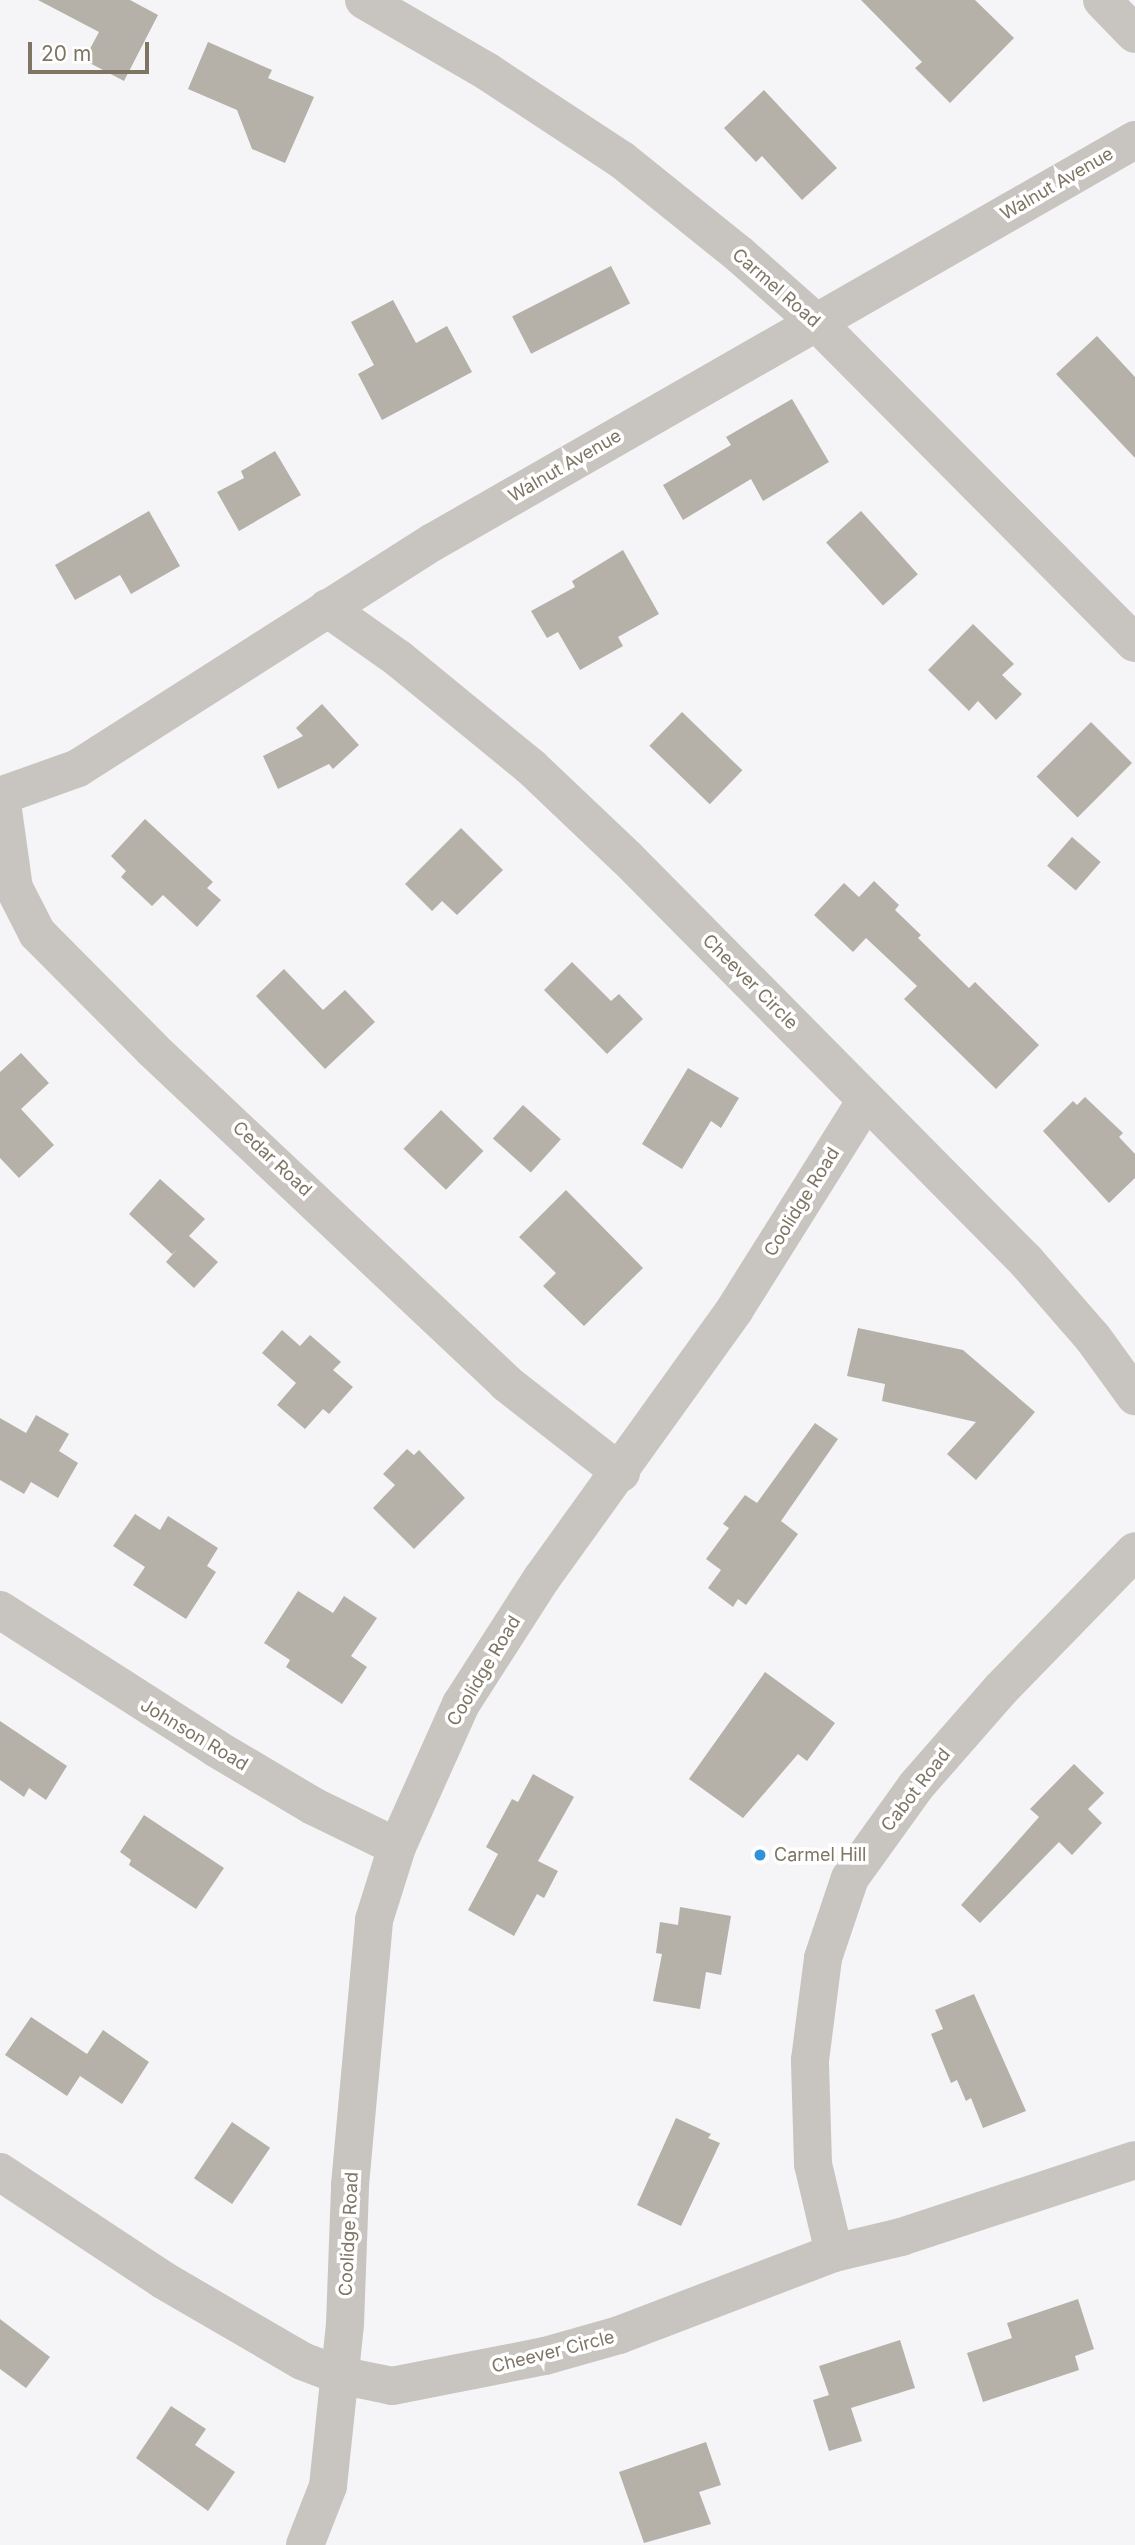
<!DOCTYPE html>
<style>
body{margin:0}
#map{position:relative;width:1135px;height:2545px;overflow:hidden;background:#f5f5f7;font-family:Inter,sans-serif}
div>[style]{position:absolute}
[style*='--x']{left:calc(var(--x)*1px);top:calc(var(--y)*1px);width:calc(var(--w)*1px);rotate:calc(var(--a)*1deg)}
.building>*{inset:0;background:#b5b0a8;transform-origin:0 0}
.minor>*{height:38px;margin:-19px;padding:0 19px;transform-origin:19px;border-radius:19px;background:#c8c5c1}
.dots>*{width:19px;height:19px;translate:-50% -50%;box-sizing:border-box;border:4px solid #fff;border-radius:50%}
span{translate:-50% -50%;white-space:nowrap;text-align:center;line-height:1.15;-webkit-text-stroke:7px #fff;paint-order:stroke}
.street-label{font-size:18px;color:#7e7564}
.poi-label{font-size:18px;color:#7e7564}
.left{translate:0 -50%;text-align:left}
.scale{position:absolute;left:28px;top:42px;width:121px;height:32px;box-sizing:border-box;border:4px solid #7e7564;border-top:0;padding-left:9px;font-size:21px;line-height:24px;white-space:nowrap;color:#7e7564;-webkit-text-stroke:5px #fff;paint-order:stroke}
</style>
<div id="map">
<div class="building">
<i style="clip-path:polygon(38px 0,130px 0,158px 15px,124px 81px,84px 60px,99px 32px)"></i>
<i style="clip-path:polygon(861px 0,975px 0,1014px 38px,950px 103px,915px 68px,922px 62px)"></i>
<i style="clip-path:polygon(208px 42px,272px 70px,268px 78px,314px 97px,285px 163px,252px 149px,237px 110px,188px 89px)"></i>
<i style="clip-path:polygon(764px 90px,837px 168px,802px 200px,762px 156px,756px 162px,724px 128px)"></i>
<i style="left:611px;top:266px;width:42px;height:111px;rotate:63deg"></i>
<i style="clip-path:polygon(393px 300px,416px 343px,447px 326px,472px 372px,382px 420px,358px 374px,374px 365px,351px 322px)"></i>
<i style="clip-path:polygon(1097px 336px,1135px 377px,1135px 458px,1056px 374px)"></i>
<i style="clip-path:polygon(792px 399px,829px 462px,763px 501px,751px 479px,683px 520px,663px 485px,731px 445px,726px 437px)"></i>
<i style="clip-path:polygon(275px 451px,301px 495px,239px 531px,217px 492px,244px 478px,241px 471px)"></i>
<i style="clip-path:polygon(149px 511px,180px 566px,131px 594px,120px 575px,75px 600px,55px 565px)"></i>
<i style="left:861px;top:511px;width:85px;height:47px;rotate:48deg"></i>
<i style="clip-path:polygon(623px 550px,659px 614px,618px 637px,623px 646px,580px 670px,558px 632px,547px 638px,531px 611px,575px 587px,572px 581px)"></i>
<i style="clip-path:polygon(973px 624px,1014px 664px,1002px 675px,1022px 694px,996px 720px,978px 701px,969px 711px,928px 670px)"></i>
<i style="clip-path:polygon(322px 704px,359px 745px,333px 769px,329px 764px,278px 789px,263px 756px,303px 736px,296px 728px)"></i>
<i style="left:682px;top:712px;width:84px;height:47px;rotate:44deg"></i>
<i style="left:1091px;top:722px;width:58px;height:77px;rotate:45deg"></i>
<i style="clip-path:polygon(145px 819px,213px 882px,207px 888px,221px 900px,197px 927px,163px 895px,152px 906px,121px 877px,126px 871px,111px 856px)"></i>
<i style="clip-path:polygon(461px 828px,503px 870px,457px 915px,442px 901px,432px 911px,405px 884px)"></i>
<i style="left:1072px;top:837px;width:38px;height:38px;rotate:41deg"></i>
<i style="clip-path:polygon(874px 881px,899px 905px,895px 910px,921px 935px,918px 938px,969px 988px,975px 982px,1039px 1045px,996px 1089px,904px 999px,917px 986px,866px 938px,853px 952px,814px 915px,844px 883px,859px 897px)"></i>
<i style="clip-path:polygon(572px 962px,611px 1001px,619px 994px,643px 1019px,607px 1054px,544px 990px)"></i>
<i style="clip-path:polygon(284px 969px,323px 1010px,345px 990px,375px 1022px,325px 1069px,256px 996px)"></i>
<i style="clip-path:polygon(21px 1053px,49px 1083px,21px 1109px,54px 1145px,19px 1178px,0 1158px,0 1072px)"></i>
<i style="clip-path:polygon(688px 1068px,739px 1098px,721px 1128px,711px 1121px,682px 1169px,642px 1144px)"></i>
<i style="clip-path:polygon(1085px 1097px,1123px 1133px,1119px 1137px,1135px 1154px,1135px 1178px,1109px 1203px,1043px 1131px,1073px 1101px,1077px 1105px)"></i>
<i style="left:523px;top:1105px;width:51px;height:45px;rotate:42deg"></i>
<i style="left:441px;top:1110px;width:59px;height:54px;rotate:44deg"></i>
<i style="clip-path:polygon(160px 1179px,205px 1219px,189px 1236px,218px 1262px,194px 1288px,166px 1262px,177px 1249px,172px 1254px,129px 1214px)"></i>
<i style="clip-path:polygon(566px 1190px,643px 1268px,584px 1326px,543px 1286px,556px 1273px,519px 1237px)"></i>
<i style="clip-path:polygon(858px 1328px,963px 1350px,1035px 1412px,976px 1480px,947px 1454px,976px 1422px,882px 1401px,885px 1384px,847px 1376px)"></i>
<i style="clip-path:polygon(282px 1330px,300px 1346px,310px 1335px,341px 1362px,333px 1370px,353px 1387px,329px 1414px,323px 1409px,305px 1429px,277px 1405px,296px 1383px,262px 1353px)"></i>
<i style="clip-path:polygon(36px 1415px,69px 1434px,59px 1451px,78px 1463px,58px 1498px,31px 1482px,24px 1494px,0 1480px,0 1418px,26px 1433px)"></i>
<i style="clip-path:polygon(815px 1423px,838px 1439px,781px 1521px,798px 1534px,746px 1605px,738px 1599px,733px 1607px,708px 1588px,721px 1570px,706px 1559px,729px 1528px,723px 1524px,745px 1495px,757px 1503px)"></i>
<i style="clip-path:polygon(407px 1449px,414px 1455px,419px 1450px,465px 1498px,414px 1549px,373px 1508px,395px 1485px,383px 1474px)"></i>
<i style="clip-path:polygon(135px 1514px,160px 1530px,168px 1516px,218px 1548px,207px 1566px,216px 1572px,186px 1619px,133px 1585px,145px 1567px,113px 1546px)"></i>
<i style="clip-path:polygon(298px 1591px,333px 1613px,344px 1596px,377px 1618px,351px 1656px,367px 1667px,342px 1704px,286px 1667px,290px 1660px,264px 1643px)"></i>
<i style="clip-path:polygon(765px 1672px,835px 1723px,807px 1761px,798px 1754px,743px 1818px,689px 1779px)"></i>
<i style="clip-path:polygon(0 1721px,67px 1766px,46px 1800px,29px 1788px,24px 1797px,0 1780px)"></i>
<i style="clip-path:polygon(1074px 1764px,1104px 1793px,1088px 1809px,1102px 1823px,1072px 1855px,1059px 1842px,980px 1923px,961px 1905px,1039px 1817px,1030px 1809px)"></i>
<i style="clip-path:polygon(533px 1774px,574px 1797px,538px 1861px,558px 1871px,544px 1898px,537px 1894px,514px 1936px,468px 1910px,498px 1854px,486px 1847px,512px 1799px,518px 1802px)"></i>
<i style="clip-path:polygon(144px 1815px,224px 1868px,196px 1909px,129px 1865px,131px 1860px,120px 1852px)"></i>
<i style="clip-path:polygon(680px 1907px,731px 1916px,721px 1975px,706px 1972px,700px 2009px,653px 2001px,662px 1954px,656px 1953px,660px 1922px,678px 1925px)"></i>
<i style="clip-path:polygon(974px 1994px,1026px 2111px,983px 2128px,971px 2098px,966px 2101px,957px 2080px,951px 2083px,931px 2034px,943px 2029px,935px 2010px)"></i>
<i style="clip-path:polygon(31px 2017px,87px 2054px,103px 2030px,149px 2062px,122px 2104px,80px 2076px,67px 2096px,5px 2055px)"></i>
<i style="clip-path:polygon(676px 2118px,711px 2134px,708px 2138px,720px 2143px,681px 2226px,637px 2205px)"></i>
<i style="left:232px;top:2122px;width:46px;height:68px;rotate:34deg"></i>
<i style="clip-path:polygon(1078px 2299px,1094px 2349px,1075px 2356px,1079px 2370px,983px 2402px,967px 2353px,1012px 2338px,1007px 2323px)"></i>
<i style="clip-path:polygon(0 2319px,50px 2357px,26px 2388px,0 2369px)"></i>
<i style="clip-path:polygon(900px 2340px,915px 2388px,851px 2408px,862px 2441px,829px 2451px,813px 2400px,829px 2395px,819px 2366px)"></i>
<i style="clip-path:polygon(171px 2406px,206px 2429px,195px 2445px,235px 2472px,208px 2511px,136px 2458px)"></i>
<i style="clip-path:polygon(706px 2442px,721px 2485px,699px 2492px,711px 2524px,644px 2543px,619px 2472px)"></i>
</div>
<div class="minor">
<i style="--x:364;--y:0;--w:143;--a:30.1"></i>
<i style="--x:488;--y:72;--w:160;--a:33.3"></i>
<i style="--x:622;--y:160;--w:150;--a:38.8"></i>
<i style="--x:739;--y:254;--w:104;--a:41.5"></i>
<i style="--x:817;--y:323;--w:451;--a:45.2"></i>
<i style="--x:1102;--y:0;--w:47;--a:45.9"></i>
<i style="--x:327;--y:608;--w:88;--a:35.3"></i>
<i style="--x:399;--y:659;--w:171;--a:39.3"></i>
<i style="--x:531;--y:767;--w:132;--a:43.5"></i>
<i style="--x:627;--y:858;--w:567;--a:45.29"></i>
<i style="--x:1026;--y:1261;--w:102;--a:49"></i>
<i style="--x:1093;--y:1338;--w:72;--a:54.1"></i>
<i style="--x:0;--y:796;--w:83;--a:-19.7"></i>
<i style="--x:78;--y:768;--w:421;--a:-32.5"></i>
<i style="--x:433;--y:542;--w:809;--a:-29.8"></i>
<i style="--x:1;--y:796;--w:93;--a:82"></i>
<i style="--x:14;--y:888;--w:51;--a:62.9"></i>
<i style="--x:37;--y:933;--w:163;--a:45.2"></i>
<i style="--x:152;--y:1049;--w:487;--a:43.3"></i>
<i style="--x:506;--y:1383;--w:146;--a:38"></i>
<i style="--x:0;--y:1610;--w:258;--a:32.6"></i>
<i style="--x:217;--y:1749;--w:112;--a:30.7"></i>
<i style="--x:313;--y:1806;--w:93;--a:26"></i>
<i style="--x:0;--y:2172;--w:196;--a:33.5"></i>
<i style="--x:163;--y:2280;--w:161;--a:30.2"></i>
<i style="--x:302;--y:2361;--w:40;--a:21"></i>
<i style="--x:339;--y:2375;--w:54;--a:11.7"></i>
<i style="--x:392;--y:2386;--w:156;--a:-11.1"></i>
<i style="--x:545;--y:2356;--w:77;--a:-15.8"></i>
<i style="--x:619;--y:2335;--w:230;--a:-20.9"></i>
<i style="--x:834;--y:2253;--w:69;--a:-13.4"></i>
<i style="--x:901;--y:2237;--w:246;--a:-18.2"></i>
<i style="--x:834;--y:2253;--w:91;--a:-103.3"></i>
<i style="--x:813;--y:2164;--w:104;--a:-91.7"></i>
<i style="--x:810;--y:2060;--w:103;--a:-82.7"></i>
<i style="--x:823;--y:1958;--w:84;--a:-71.4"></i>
<i style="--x:850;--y:1878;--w:113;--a:-54.3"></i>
<i style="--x:916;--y:1786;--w:129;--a:-48.8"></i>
<i style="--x:1001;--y:1689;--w:192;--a:-45.8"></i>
<i style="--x:305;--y:2545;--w:63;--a:-68.7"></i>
<i style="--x:328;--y:2486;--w:163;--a:-84"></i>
<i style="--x:345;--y:2324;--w:139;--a:-87.9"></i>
<i style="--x:350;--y:2185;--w:266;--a:-84.8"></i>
<i style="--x:374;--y:1920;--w:77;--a:-72.5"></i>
<i style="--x:397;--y:1847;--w:157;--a:-65.9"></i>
<i style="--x:461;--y:1704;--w:150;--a:-57.3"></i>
<i style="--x:542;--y:1578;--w:331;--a:-54.3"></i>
<i style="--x:735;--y:1309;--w:247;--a:-57.9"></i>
</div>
<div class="dots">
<i style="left:760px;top:1855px;background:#3191db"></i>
</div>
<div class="street-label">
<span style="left:1057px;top:184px;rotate:-30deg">Walnut Avenue</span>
<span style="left:776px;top:288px;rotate:41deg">Carmel Road</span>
<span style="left:565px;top:466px;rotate:-30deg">Walnut Avenue</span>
<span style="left:750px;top:982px;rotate:45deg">Cheever Circle</span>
<span style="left:272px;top:1159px;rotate:43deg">Cedar Road</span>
<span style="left:802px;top:1202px;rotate:-58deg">Coolidge Road</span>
<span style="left:484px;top:1671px;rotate:-59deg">Coolidge Road</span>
<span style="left:194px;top:1735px;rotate:31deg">Johnson Road</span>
<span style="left:916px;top:1790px;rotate:-52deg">Cabot Road</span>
<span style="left:349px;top:2234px;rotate:-87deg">Coolidge Road</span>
<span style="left:553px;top:2352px;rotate:-14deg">Cheever Circle</span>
</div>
<div class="poi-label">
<span class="left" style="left:774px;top:1855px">Carmel Hill</span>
</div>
<div class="scale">20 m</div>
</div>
